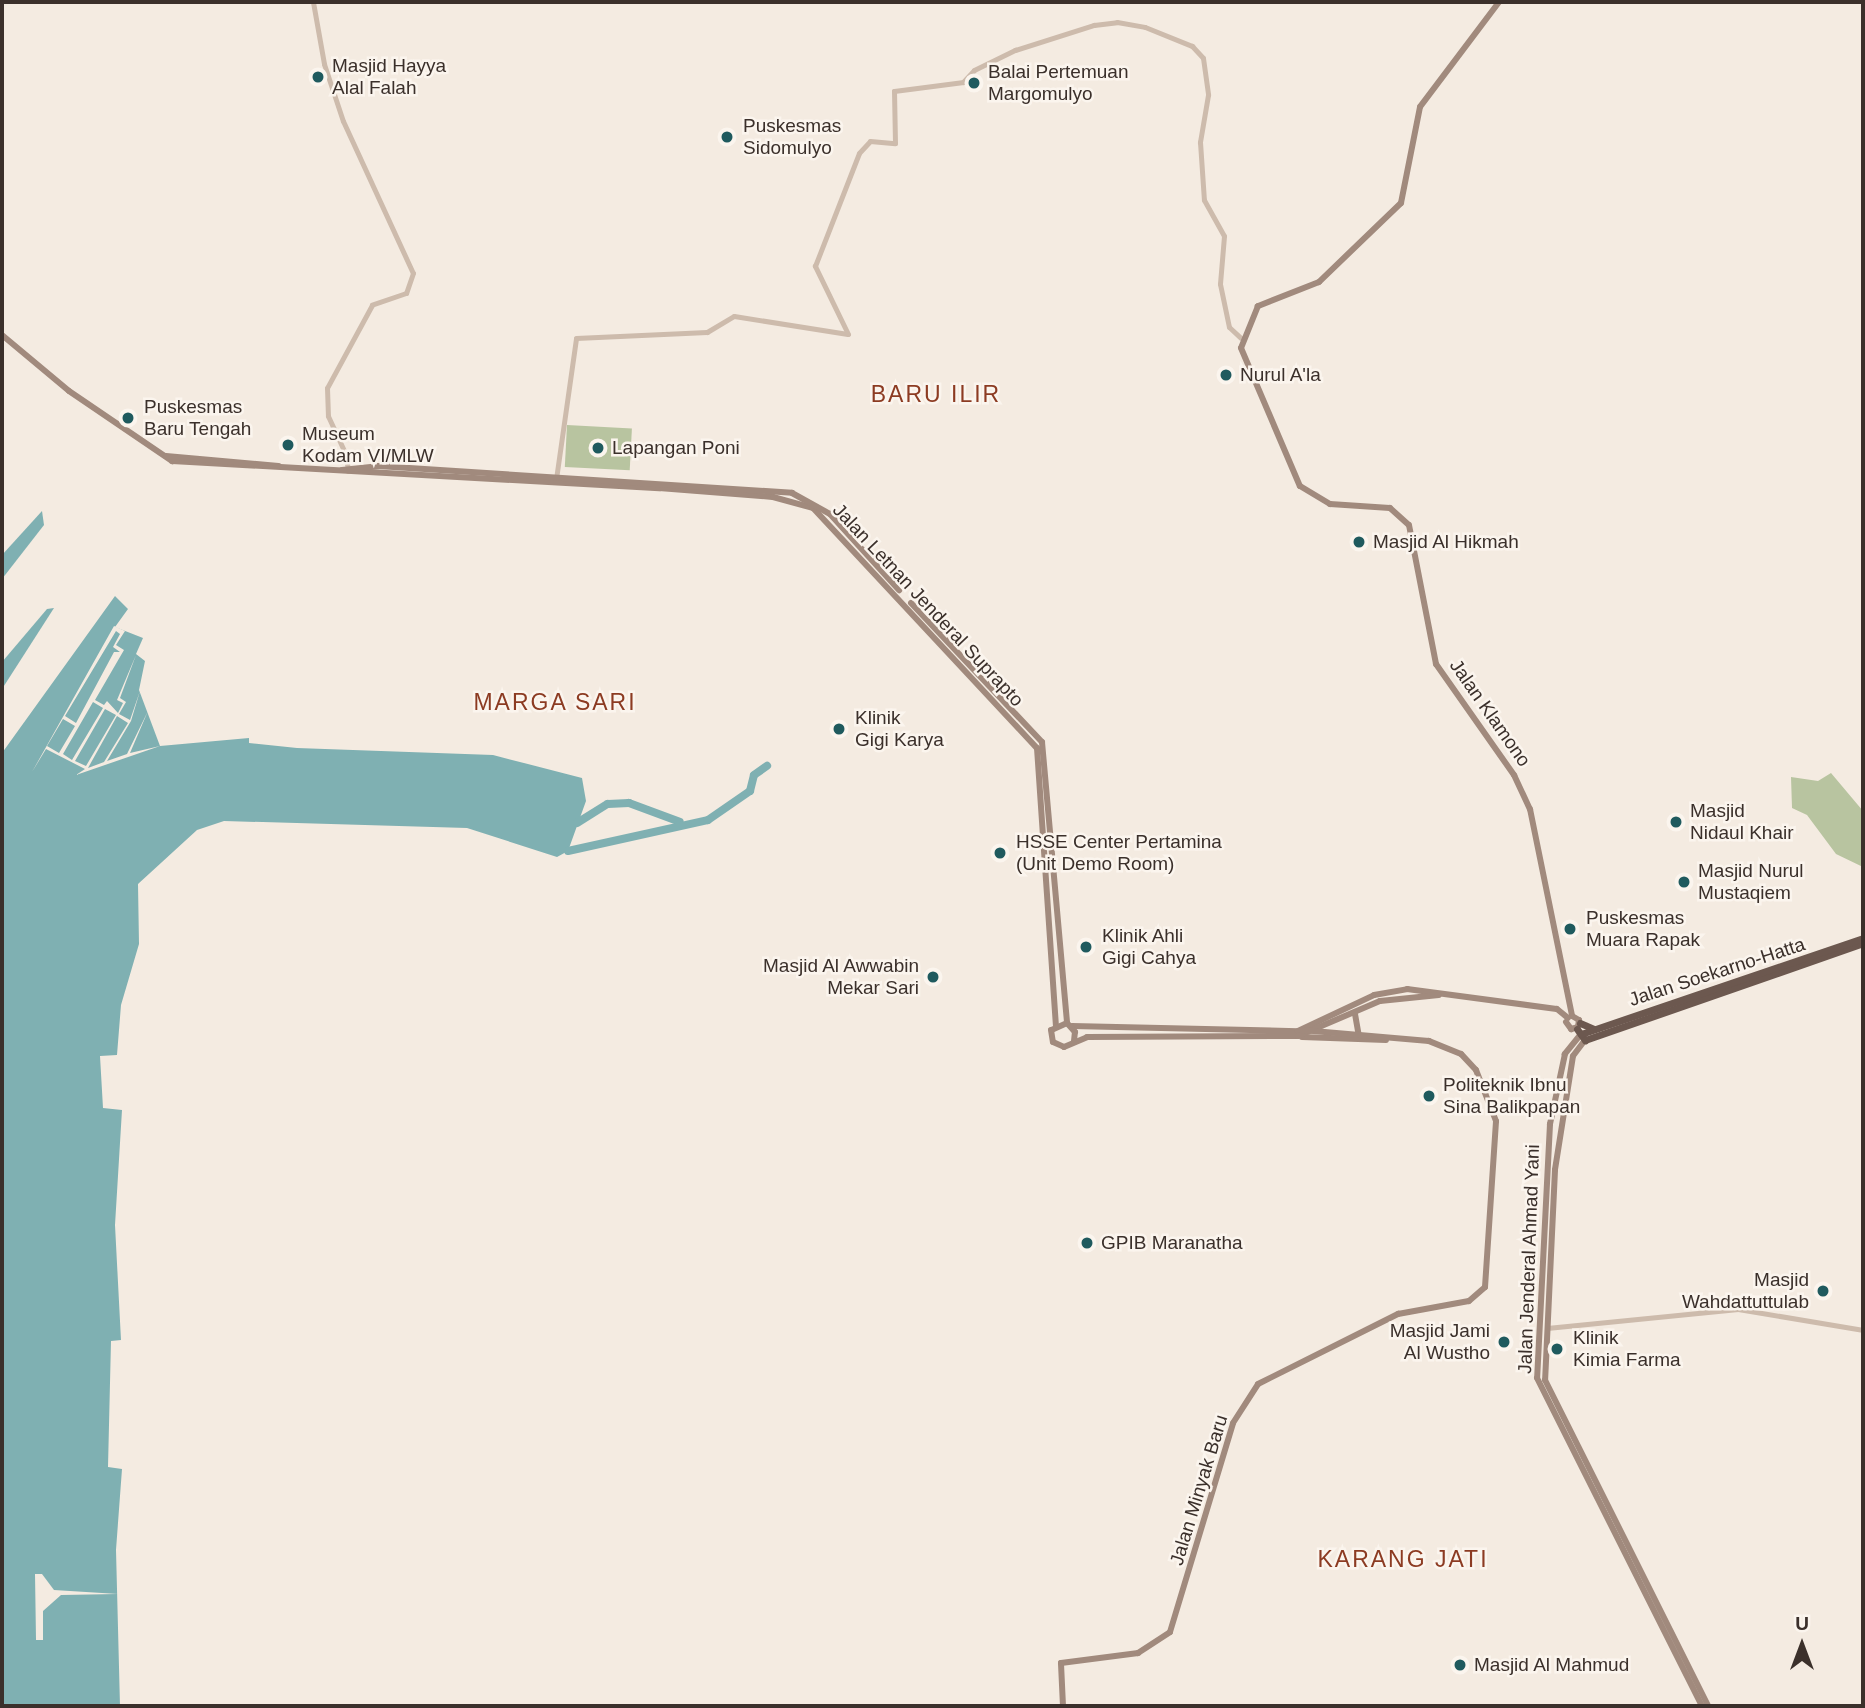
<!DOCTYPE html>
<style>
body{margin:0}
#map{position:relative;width:1865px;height:1708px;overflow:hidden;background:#f4ebe1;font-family:Helvetica,sans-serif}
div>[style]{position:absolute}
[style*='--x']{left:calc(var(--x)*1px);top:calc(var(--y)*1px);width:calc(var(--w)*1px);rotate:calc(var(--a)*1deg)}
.green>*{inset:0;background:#b8c4a0;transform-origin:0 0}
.water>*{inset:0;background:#7fb0b2}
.pier>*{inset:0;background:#f4ebe1}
.river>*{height:8px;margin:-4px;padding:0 4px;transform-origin:4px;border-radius:4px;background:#7fb0b2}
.tertiary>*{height:5px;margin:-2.5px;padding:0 2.5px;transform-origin:2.5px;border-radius:2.5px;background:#cdbbac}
.secondary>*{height:6px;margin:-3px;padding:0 3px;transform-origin:3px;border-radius:3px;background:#a18a7d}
.trunk>*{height:7px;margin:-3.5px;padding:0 3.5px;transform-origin:3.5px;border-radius:3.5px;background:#6c584f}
.dots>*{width:19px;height:19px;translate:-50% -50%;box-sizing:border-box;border:4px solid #fbf5ee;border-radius:50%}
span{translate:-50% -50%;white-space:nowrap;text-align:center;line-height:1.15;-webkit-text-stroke:5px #fbf5ee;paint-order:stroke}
.poi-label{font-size:19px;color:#3b302b}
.left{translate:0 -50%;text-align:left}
.right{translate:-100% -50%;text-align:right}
.street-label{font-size:19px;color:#3b302b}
.quarter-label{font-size:23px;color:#8c3b22;letter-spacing:2px}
.frame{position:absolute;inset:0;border:4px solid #3b302b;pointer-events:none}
.north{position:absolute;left:1767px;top:1610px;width:70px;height:70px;-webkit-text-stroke:5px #fbf5ee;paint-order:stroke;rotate:0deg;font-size:19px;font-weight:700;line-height:28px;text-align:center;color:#3b302b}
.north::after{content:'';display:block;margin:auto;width:24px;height:32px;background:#3b302b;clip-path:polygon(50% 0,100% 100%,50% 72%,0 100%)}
</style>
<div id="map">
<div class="green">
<i style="left:567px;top:425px;width:65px;height:42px;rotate:3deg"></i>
<i style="clip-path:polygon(1831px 773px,1863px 811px,1863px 867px,1836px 854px,1807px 815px,1792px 808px,1791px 777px,1818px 781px)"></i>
</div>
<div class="water">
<i style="clip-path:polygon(42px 511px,44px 525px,2px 579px,2px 555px)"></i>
<i style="clip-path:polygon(115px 596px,128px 609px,115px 627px,143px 638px,136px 654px,145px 661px,139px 690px,160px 746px,249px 738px,249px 743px,297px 748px,493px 755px,582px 778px,586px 801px,568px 851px,557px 857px,467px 828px,224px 821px,197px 830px,138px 884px,139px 944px,121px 1005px,117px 1055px,100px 1056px,103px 1108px,122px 1110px,115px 1225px,121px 1340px,111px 1341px,108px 1467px,122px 1469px,116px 1550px,120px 1706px,2px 1706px,2px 753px)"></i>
<i style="clip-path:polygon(54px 608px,2px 689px,2px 662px,47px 609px)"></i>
</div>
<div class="pier">
<i style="clip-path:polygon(evenodd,114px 626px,125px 631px,116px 645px,124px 650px,95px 700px,104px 705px,107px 701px,118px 713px,123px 703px,117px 700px,136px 655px,120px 698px,126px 702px,119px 714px,130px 720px,140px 691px,131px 721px,107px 761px,127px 754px,148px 711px,130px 753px,160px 746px,76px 775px,85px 769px,46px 749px,32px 772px,114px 626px,116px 631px,120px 634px,113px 647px,120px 652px,114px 652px,76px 723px,65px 716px,116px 631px,114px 626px,93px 702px,103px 708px,72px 760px,63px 754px,93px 702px,114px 626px,105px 709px,116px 715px,86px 766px,75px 761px,105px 709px,114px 626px,117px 716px,128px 723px,104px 762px,88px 768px,117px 716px,114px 626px,63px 719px,75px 726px,59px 753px,47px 746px,63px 719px)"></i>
<i style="clip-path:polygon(35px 1574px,42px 1574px,54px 1590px,118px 1594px,61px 1595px,43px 1611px,43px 1640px,36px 1640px)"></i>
</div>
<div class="river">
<i style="--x:577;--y:823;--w:36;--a:-32"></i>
<i style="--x:608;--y:804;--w:21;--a:-3"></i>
<i style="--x:629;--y:803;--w:54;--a:20.4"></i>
<i style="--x:568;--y:851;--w:143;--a:-12.5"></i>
<i style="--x:708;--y:820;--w:51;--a:-34.6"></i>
<i style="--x:750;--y:791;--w:16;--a:-76"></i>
<i style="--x:754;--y:775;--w:16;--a:-35"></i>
</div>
<div class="tertiary">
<i style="--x:313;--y:2;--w:63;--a:79.9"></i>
<i style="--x:324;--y:64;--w:60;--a:71.6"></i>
<i style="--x:343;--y:121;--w:167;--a:65.3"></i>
<i style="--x:413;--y:273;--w:21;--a:109"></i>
<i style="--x:406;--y:293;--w:36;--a:161"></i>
<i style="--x:372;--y:305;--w:94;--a:118.5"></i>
<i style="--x:327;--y:388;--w:28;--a:88"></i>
<i style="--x:328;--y:416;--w:43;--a:65.2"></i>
<i style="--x:346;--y:455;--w:16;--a:83"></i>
<i style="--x:556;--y:479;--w:142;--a:-81.9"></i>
<i style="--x:576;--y:338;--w:131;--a:-2.6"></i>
<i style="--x:707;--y:332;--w:31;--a:-31"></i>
<i style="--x:734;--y:316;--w:115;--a:9"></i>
<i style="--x:848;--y:334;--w:76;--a:-115.9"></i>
<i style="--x:815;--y:266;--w:121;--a:-68.7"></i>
<i style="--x:859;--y:153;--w:16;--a:-47"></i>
<i style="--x:870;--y:141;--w:25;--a:5"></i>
<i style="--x:895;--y:143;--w:52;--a:-91.1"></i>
<i style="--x:894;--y:91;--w:70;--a:-7.4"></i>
<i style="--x:963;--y:82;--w:16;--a:-47"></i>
<i style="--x:974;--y:70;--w:46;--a:-26"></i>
<i style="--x:1015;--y:50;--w:83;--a:-17.6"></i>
<i style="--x:1094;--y:25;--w:23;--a:-7"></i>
<i style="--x:1117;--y:22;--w:28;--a:10"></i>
<i style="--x:1145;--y:27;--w:51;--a:22"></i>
<i style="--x:1192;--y:46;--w:16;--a:47"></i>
<i style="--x:1203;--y:58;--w:37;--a:82"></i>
<i style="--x:1208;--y:95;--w:48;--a:99.7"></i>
<i style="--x:1200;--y:142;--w:58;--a:86.1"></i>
<i style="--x:1204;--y:200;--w:41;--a:60.9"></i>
<i style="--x:1224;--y:236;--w:48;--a:94.8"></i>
<i style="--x:1220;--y:284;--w:44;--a:78.2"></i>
<i style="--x:1229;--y:327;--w:16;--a:43"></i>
<i style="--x:1547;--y:1328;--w:192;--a:-5.7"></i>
<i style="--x:1738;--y:1309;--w:127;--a:9.5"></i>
</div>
<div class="secondary">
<i style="--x:1499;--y:2;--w:131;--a:127"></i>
<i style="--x:1420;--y:107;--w:98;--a:101.2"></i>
<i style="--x:1401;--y:203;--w:114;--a:136.1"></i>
<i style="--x:1319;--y:282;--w:66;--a:158.5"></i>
<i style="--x:1258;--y:306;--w:45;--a:112"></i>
<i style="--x:1241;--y:348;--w:150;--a:66.9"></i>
<i style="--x:1300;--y:486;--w:35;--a:31"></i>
<i style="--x:1330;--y:504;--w:60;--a:3.8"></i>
<i style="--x:1390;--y:508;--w:25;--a:42"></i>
<i style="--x:1409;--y:525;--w:142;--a:79"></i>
<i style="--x:1436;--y:664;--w:136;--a:54.9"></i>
<i style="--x:1514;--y:775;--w:38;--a:65"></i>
<i style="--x:1530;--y:809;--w:211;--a:78.5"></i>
<i style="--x:2;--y:335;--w:87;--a:39.9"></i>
<i style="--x:69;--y:391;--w:125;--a:34.2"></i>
<i style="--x:172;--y:461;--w:488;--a:3.2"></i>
<i style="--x:659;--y:488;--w:114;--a:4.5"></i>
<i style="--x:773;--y:497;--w:41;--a:15.4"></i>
<i style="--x:813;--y:508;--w:328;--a:47"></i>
<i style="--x:1037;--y:748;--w:278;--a:86.1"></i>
<i style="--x:166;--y:456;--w:113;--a:5.1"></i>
<i style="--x:342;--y:470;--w:36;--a:-6"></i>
<i style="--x:378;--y:466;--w:415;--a:3.7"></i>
<i style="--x:792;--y:493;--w:43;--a:28.9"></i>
<i style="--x:830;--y:514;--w:103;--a:47.8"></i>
<i style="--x:911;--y:603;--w:191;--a:46.7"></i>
<i style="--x:1042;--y:742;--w:282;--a:84.9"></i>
<i style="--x:1355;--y:1014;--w:22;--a:80"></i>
<i style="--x:1566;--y:1022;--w:9;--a:54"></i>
<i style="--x:1571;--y:1029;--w:7;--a:-16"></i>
<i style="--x:1578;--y:1027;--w:7;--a:-82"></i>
<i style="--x:1579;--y:1020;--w:8;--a:-150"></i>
<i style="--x:1072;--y:1026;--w:226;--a:1.3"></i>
<i style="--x:1298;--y:1031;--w:84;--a:-25.3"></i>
<i style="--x:1374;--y:995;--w:34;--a:-10"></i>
<i style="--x:1407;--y:989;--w:151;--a:7.6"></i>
<i style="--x:1557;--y:1009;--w:14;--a:39"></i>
<i style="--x:1581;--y:1034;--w:26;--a:129"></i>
<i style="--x:1565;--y:1054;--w:72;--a:102.1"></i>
<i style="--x:1550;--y:1124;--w:254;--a:92.9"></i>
<i style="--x:1537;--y:1378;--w:367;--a:63.3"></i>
<i style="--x:1302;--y:1037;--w:84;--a:2"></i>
<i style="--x:1585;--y:1040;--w:20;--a:127"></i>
<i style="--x:1573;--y:1056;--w:115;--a:99"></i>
<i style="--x:1555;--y:1170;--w:210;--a:92.7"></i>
<i style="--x:1545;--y:1380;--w:364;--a:63.4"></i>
<i style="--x:1074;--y:1041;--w:9;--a:-84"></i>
<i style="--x:1075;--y:1032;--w:12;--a:-132"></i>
<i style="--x:1067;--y:1023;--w:17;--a:156"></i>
<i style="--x:1051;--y:1030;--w:12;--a:81"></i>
<i style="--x:1053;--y:1042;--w:12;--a:24"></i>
<i style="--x:1064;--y:1047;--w:25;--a:-23"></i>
<i style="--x:1087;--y:1037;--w:211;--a:-0.3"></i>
<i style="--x:1298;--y:1036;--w:89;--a:-23.1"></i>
<i style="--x:1380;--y:1001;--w:59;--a:-5.8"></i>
<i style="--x:1063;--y:1706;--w:43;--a:-92.7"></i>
<i style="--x:1061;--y:1663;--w:78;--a:-7.4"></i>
<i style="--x:1138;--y:1653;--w:38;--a:-33"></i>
<i style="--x:1170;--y:1632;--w:218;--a:-73.2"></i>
<i style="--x:1233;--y:1423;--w:46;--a:-57.3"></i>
<i style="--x:1258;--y:1384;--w:157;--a:-26.6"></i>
<i style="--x:1398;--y:1314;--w:72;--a:-10.4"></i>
<i style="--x:1469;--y:1301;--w:21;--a:-41"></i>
<i style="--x:1485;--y:1287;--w:166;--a:-86.2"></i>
<i style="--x:1496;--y:1121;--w:55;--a:-111.4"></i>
<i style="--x:1476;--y:1070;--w:22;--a:-133"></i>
<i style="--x:1461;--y:1054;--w:35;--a:-158"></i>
<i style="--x:1429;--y:1041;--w:128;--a:-175.1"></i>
</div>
<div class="trunk">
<i style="--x:1580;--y:1023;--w:15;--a:23"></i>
<i style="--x:1577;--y:1029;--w:14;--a:54"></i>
<i style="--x:1585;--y:1040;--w:294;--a:-19.2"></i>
<i style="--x:1581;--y:1034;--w:298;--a:-18.8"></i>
</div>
<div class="dots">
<i style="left:318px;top:77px;background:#1f5a5e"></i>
<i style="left:974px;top:83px;background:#1f5a5e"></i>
<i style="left:727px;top:137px;background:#1f5a5e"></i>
<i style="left:1226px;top:375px;background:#1f5a5e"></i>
<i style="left:128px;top:418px;background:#1f5a5e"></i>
<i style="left:288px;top:445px;background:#1f5a5e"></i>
<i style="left:598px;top:448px;background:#1f5a5e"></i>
<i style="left:1359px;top:542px;background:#1f5a5e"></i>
<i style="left:839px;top:729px;background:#1f5a5e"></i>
<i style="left:1676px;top:822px;background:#1f5a5e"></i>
<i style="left:1000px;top:853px;background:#1f5a5e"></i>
<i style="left:1684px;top:882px;background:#1f5a5e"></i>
<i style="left:1570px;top:929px;background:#1f5a5e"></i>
<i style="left:1086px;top:947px;background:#1f5a5e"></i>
<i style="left:933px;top:977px;background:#1f5a5e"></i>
<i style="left:1429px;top:1096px;background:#1f5a5e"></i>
<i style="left:1087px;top:1243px;background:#1f5a5e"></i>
<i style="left:1823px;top:1291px;background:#1f5a5e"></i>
<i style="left:1504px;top:1342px;background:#1f5a5e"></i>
<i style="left:1557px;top:1349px;background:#1f5a5e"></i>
<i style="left:1460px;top:1665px;background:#1f5a5e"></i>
</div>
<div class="poi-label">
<span class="left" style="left:332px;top:77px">Masjid Hayya<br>Alal Falah</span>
<span class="left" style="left:988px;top:83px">Balai Pertemuan<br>Margomulyo</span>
<span class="left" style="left:743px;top:137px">Puskesmas<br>Sidomulyo</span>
<span class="left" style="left:1240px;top:375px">Nurul A'la</span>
<span class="left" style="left:144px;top:418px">Puskesmas<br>Baru Tengah</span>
<span class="left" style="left:302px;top:445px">Museum<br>Kodam VI/MLW</span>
<span class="left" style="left:612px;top:448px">Lapangan Poni</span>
<span class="left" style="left:1373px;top:542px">Masjid Al Hikmah</span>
<span class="left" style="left:855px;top:729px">Klinik<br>Gigi Karya</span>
<span class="left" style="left:1690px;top:822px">Masjid<br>Nidaul Khair</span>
<span class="left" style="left:1016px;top:853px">HSSE Center Pertamina<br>(Unit Demo Room)</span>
<span class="left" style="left:1698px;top:882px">Masjid Nurul<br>Mustaqiem</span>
<span class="left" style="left:1586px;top:929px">Puskesmas<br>Muara Rapak</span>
<span class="left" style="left:1102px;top:947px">Klinik Ahli<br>Gigi Cahya</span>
<span class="right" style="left:919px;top:977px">Masjid Al Awwabin<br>Mekar Sari</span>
<span class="left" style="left:1443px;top:1096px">Politeknik Ibnu<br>Sina Balikpapan</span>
<span class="left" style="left:1101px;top:1243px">GPIB Maranatha</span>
<span class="right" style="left:1809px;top:1291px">Masjid<br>Wahdattuttulab</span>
<span class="right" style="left:1490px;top:1342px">Masjid Jami<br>Al Wustho</span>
<span class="left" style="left:1573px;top:1349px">Klinik<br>Kimia Farma</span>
<span class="left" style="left:1474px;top:1665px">Masjid Al Mahmud</span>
</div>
<div class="street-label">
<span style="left:928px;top:605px;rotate:47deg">Jalan Letnan Jenderal Suprapto</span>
<span style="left:1490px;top:713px;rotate:55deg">Jalan Klamono</span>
<span style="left:1717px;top:972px;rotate:-18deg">Jalan Soekarno-Hatta</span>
<span style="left:1529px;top:1259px;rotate:-88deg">Jalan Jenderal Ahmad Yani</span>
<span style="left:1199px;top:1490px;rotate:-73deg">Jalan Minyak Baru</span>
</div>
<div class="quarter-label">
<span style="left:936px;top:394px">BARU ILIR</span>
<span style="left:555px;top:702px">MARGA SARI</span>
<span style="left:1403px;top:1559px">KARANG JATI</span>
</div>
<div class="frame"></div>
<div class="north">U</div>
</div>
